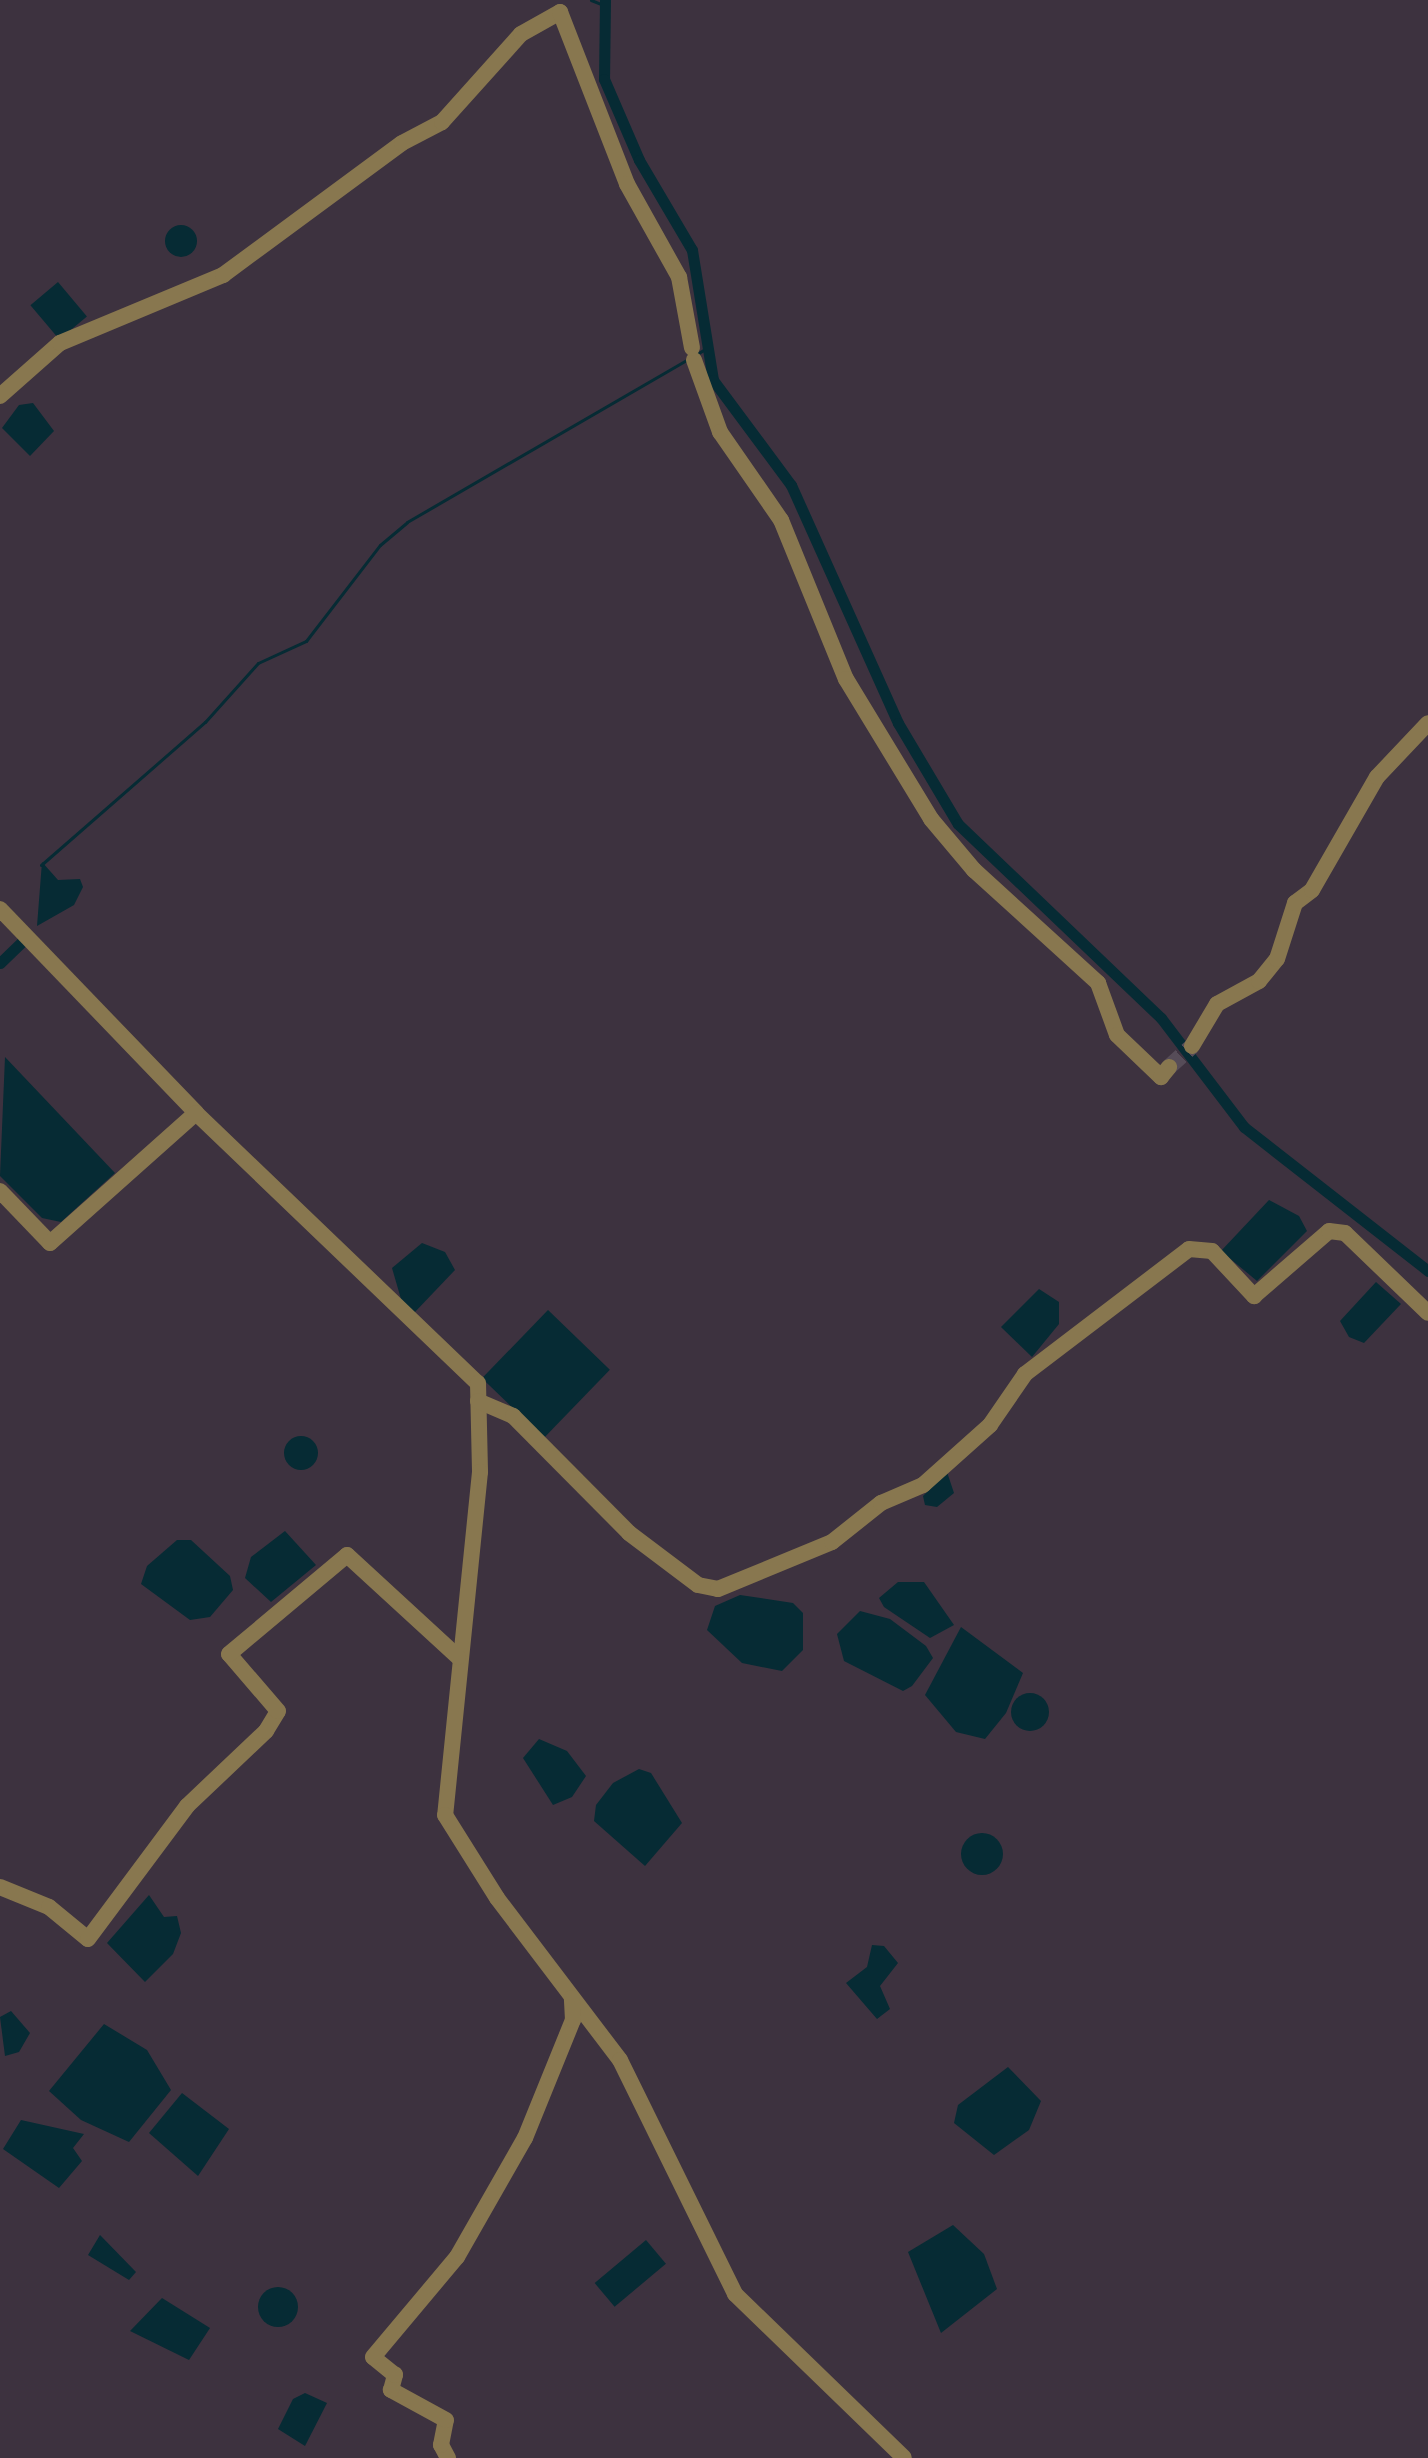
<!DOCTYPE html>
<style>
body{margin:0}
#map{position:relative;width:1428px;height:2458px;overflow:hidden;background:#3d323f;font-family:"Asap Condensed",sans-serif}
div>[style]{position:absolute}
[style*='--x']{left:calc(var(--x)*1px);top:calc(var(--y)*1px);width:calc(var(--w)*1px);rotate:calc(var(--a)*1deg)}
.water>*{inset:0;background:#062b34;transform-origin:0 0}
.round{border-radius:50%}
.stream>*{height:3px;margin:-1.5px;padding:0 1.5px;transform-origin:1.5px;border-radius:1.5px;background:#062b34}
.canal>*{height:11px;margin:-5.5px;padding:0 5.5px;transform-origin:5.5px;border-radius:5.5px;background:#062b34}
.minor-tunnel>*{height:16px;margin-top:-8px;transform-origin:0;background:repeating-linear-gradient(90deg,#564c58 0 16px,transparent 0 24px)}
.minor>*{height:16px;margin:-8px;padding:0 8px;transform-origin:8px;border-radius:8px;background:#88774f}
span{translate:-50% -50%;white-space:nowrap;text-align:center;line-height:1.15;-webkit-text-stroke:6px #3d323f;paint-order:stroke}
</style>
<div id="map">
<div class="water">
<i class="round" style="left:165px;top:225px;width:32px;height:32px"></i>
<i style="left:58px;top:282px;width:45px;height:36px;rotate:50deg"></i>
<i style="clip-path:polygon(33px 403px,54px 431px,30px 456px,2px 428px,19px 405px)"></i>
<i style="clip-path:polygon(42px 862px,58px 880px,80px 879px,83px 887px,74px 905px,37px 926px)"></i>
<i style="clip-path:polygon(5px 1057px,115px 1173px,61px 1222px,42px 1218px,0 1176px)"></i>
<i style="clip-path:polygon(1269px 1200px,1299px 1216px,1307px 1231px,1257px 1281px,1221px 1251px)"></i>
<i style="clip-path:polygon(422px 1243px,445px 1252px,455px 1270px,414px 1313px,401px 1299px,392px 1268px)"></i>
<i style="clip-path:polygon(1376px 1282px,1401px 1304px,1364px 1343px,1349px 1337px,1340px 1321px)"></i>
<i style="clip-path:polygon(1039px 1289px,1059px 1302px,1059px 1324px,1032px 1357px,1001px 1327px)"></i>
<i style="left:548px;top:1310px;width:86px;height:95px;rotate:44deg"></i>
<i class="round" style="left:284px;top:1436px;width:34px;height:34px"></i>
<i style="clip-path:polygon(947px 1472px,954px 1493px,937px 1507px,925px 1505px,923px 1496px)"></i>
<i style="clip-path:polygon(285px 1531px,316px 1565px,271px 1602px,245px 1578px,251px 1557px)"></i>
<i style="clip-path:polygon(177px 1540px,191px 1540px,230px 1576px,233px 1590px,210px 1617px,190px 1620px,141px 1584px,147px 1566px)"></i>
<i style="clip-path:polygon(898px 1582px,924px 1582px,954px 1625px,930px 1638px,884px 1607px,879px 1598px)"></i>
<i style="clip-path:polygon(740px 1595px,793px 1603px,803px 1613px,803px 1650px,782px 1671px,742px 1663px,707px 1630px,715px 1606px)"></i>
<i style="clip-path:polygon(860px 1611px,890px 1619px,926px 1646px,933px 1658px,912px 1686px,903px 1691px,844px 1661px,837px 1634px)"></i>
<i style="clip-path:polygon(961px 1627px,1023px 1673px,1006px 1713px,985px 1739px,956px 1732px,925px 1695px)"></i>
<i class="round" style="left:1011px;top:1693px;width:38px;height:38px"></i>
<i style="clip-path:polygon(539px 1739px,567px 1751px,586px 1776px,572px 1797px,553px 1805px,523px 1758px)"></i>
<i style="clip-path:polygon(639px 1769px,651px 1773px,682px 1823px,645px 1866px,594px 1821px,596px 1805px,613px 1783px)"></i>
<i class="round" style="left:961px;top:1833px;width:42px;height:42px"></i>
<i style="clip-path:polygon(149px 1895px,164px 1917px,177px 1916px,181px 1933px,173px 1954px,145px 1982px,107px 1943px)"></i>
<i style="clip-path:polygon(872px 1945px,884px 1946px,898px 1963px,880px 1986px,890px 2009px,877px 2019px,846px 1983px,867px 1967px)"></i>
<i style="clip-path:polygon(11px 2011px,30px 2033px,19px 2052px,5px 2056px,0 2017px)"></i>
<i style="clip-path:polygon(104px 2024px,147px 2050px,171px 2090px,129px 2142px,81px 2120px,49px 2091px)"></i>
<i style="clip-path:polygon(1008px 2067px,1041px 2101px,1029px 2130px,994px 2155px,954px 2123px,958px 2105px)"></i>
<i style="clip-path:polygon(182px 2093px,229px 2129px,198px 2176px,149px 2133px)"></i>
<i style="clip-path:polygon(21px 2120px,84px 2134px,73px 2148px,82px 2161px,59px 2188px,3px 2149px)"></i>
<i style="clip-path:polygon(953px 2225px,984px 2254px,997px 2289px,941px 2333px,908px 2252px)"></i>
<i style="clip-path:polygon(100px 2235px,136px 2272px,129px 2280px,88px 2255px)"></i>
<i style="left:646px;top:2240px;width:31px;height:67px;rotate:50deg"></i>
<i class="round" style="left:258px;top:2287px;width:40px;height:40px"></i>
<i style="clip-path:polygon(162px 2298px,210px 2328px,189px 2360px,130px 2331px)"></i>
<i style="clip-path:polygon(305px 2393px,327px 2403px,305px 2446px,278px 2429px,293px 2399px)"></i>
</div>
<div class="stream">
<i style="--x:591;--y:0;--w:11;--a:22"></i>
<i style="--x:697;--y:354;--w:13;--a:-32"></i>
<i style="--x:41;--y:865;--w:218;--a:-41.1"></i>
<i style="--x:205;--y:722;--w:79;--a:-48.1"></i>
<i style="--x:258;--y:663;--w:53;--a:-24.6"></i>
<i style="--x:306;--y:641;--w:121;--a:-52.4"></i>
<i style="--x:380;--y:545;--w:35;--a:-40"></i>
<i style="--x:407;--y:522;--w:323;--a:-30.1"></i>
</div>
<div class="canal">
<i style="--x:605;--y:0;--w:79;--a:90.7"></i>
<i style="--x:604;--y:79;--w:88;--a:66.6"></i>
<i style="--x:639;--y:160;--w:104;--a:59.5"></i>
<i style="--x:692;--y:250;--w:132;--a:80.8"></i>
<i style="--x:713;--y:380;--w:131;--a:53.4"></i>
<i style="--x:791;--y:485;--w:261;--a:65.8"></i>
<i style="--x:898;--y:723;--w:117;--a:59.3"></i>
<i style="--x:958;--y:824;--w:281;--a:43.7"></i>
<i style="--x:1161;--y:1018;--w:137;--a:52.7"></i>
<i style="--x:1244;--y:1127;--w:234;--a:38"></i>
<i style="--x:0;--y:963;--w:33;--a:-44"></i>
</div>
<div class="minor-tunnel">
<i style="--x:1169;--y:1067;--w:31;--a:-42"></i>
</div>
<div class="minor">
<i style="--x:694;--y:360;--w:77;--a:70.1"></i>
<i style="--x:720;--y:432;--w:107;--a:55.3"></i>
<i style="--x:781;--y:520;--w:172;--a:67.8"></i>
<i style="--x:846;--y:679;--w:164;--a:58.7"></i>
<i style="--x:931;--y:819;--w:67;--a:49.9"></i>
<i style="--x:974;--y:870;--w:168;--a:42.3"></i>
<i style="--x:1098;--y:983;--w:55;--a:69.9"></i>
<i style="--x:1117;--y:1035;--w:61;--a:43.7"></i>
<i style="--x:1161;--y:1077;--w:13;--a:-51"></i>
<i style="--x:0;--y:396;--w:80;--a:-41.5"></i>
<i style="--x:60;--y:343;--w:177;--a:-22.6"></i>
<i style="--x:223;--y:275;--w:222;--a:-36.4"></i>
<i style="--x:402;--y:143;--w:45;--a:-27.7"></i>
<i style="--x:442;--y:122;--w:118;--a:-48.1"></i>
<i style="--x:521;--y:34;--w:45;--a:-29.4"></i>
<i style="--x:560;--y:12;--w:185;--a:68.7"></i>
<i style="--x:627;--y:184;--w:107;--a:60.8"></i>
<i style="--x:679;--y:277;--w:72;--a:79.6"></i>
<i style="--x:0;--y:909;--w:283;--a:46.1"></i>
<i style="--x:196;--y:1113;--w:390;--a:43.8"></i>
<i style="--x:478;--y:1383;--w:89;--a:88.7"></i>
<i style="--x:480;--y:1472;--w:345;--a:95.8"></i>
<i style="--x:445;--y:1815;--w:98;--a:57.9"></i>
<i style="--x:497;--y:1898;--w:203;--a:52.8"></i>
<i style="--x:620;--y:2060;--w:261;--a:63.8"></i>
<i style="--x:735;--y:2294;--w:235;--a:44.1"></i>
<i style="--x:1192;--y:1046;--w:49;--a:-59.2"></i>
<i style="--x:1217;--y:1004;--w:48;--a:-28.7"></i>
<i style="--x:1259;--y:981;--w:28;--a:-51"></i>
<i style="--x:1277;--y:959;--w:59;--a:-72.2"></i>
<i style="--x:1295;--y:903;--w:21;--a:-37"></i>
<i style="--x:1312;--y:890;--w:130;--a:-60.1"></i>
<i style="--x:1377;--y:777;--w:74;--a:-46.6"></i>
<i style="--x:0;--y:1191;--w:72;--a:46.1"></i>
<i style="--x:50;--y:1243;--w:195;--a:-41.7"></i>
<i style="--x:478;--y:1401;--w:38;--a:23"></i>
<i style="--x:513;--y:1416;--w:165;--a:45.2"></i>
<i style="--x:629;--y:1533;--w:86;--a:37"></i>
<i style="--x:698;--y:1585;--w:20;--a:11"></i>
<i style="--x:718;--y:1589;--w:123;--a:-22.4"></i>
<i style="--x:832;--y:1542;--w:63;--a:-38.5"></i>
<i style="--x:881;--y:1503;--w:46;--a:-23.2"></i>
<i style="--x:923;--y:1485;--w:90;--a:-41.8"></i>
<i style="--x:990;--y:1425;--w:62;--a:-55.5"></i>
<i style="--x:1025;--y:1374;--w:206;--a:-37.3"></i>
<i style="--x:1189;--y:1249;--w:23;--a:5"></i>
<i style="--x:1212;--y:1251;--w:62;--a:47"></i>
<i style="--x:1254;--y:1296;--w:99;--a:-40.9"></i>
<i style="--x:1329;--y:1231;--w:16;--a:7"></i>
<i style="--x:1345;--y:1233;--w:115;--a:43.9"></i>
<i style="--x:0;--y:1887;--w:53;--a:22.2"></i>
<i style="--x:49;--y:1907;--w:50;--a:39.4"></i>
<i style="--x:88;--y:1939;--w:166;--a:-53.3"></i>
<i style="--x:187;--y:1806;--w:109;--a:-43.5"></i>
<i style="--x:266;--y:1731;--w:23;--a:-59"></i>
<i style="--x:278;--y:1711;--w:75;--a:-130.7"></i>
<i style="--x:229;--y:1654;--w:154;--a:-40"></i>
<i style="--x:347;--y:1555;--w:151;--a:42.6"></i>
<i style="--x:448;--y:2458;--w:15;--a:-118"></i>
<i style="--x:441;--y:2445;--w:25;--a:-79"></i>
<i style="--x:446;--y:2420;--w:63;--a:-151.4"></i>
<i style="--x:391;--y:2390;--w:16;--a:-75"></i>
<i style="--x:395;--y:2375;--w:28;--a:-141"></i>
<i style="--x:373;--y:2357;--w:131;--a:-50"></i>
<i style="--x:457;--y:2257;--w:137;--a:-60.3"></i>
<i style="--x:525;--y:2138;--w:127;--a:-67.9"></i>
<i style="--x:573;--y:2020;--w:22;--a:-93"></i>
</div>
</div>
